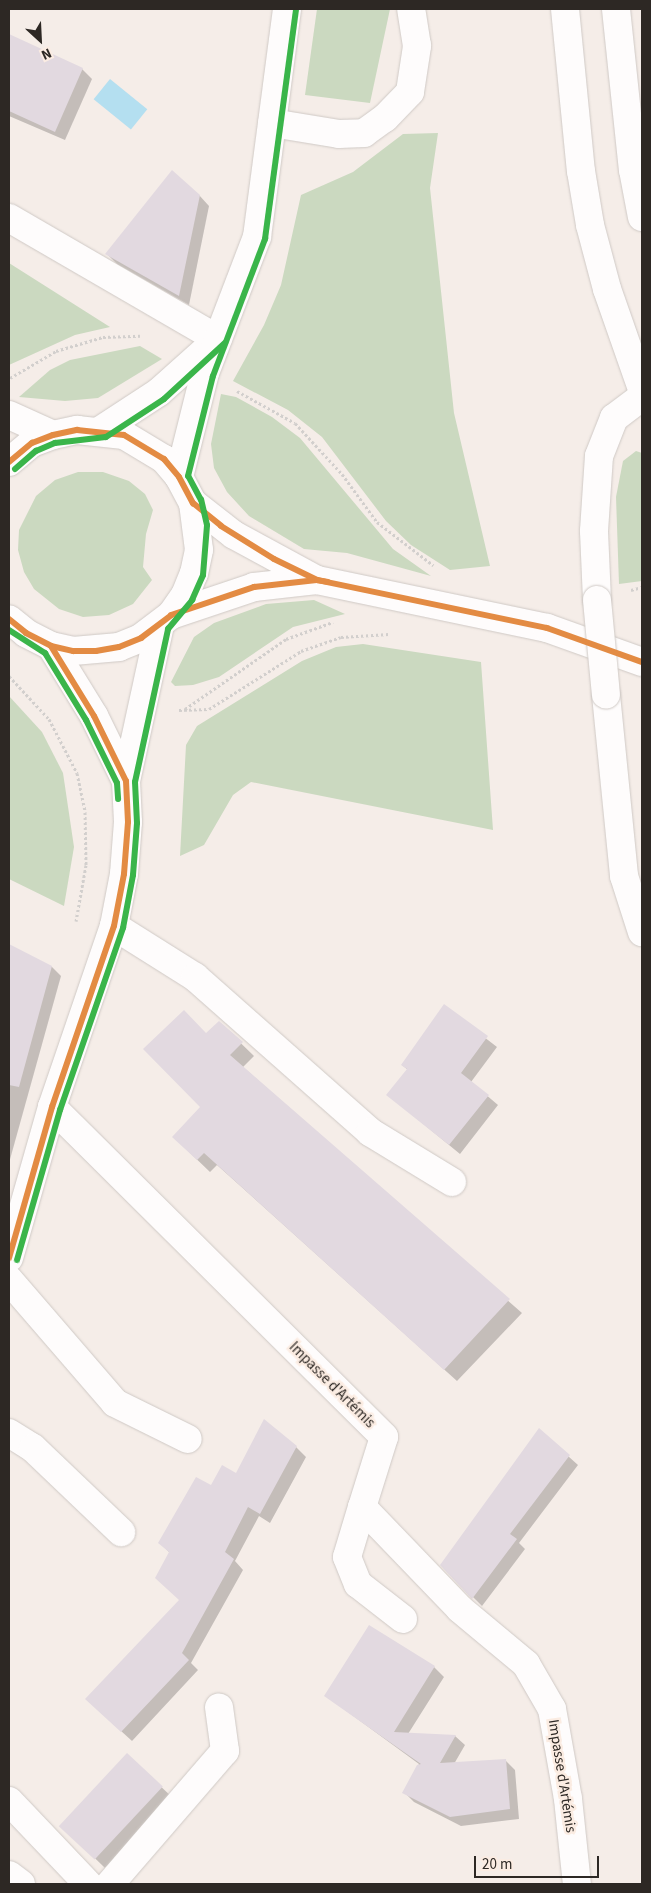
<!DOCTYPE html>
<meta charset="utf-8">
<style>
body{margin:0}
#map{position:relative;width:651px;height:1893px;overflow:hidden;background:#f5ede8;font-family:"Source Sans 3",sans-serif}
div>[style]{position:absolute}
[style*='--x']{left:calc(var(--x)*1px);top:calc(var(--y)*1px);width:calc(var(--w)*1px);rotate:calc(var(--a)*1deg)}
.green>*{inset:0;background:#cbd9c0}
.water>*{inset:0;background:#b4dff0;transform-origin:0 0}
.shadow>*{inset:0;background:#0003}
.building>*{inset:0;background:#e2d9e0;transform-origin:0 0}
.path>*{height:3px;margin-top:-1.5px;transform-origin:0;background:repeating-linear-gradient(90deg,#d2cfcd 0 2.5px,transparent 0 5px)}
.roads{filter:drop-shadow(0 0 1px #cfc9c5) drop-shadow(0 0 1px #cfc9c5)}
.minor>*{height:28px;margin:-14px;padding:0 14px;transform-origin:14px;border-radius:14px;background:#fefcfc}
.major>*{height:28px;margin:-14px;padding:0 14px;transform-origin:14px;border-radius:14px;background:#fefcfc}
.bridges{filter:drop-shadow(0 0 1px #cfc9c5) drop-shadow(0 0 1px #cfc9c5)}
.minor-bridge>*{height:28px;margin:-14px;padding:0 14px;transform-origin:14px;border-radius:14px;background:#fefcfc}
.bus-1>*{height:6px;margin:-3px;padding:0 3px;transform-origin:3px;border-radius:3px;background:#e38b43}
.bus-2>*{height:6px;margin:-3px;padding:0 3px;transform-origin:3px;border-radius:3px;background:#3ab54a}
span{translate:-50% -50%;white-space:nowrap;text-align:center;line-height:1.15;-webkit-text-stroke:5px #fbece2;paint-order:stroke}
.street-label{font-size:15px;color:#2d2824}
.frame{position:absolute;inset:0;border:10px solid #2d2824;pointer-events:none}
.north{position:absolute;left:15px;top:15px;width:50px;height:50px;-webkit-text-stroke:4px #fbece2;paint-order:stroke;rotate:155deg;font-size:14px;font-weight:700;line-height:20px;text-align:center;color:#2d2824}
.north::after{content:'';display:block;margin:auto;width:18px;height:22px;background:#2d2824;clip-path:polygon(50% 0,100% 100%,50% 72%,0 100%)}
.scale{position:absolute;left:474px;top:1856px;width:125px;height:22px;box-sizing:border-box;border:2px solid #2d2824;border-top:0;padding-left:6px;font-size:15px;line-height:18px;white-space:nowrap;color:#2d2824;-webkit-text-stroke:4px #fbece2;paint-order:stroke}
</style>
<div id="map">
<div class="green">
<i style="clip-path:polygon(317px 9px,390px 9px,370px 103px,305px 95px)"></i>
<i style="clip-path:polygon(438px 133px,430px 188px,454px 413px,490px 566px,450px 570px,411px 545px,386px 521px,322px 437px,288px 410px,233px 381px,264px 325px,281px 285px,301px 195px,353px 172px,403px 134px)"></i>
<i style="clip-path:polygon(9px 264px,9px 263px,110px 327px,75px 335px,9px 365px)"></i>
<i style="clip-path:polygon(140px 346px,162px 359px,98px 398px,65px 401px,19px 397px,50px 370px,70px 360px)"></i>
<i style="clip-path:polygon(221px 394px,236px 397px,272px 417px,300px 438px,393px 549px,431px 576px,347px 553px,304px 549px,249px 516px,227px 492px,214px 468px,211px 444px)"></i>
<i style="clip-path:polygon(636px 451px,642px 453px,642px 581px,619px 584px,616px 497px,623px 461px)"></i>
<i style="clip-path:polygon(78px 472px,103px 472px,129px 481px,145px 494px,153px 510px,146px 534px,143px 567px,152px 580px,133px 604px,109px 615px,83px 617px,59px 609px,34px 589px,24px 572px,18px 550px,19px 530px,36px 496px,55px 480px)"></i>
<i style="clip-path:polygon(314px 600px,345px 614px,293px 627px,219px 677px,193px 685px,175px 686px,171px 682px,194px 637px,214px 623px,266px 604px)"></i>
<i style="clip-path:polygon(363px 644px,481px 662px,493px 830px,251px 782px,233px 795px,204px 845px,180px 856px,186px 745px,197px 726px,302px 661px,336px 647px)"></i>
<i style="clip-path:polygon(9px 696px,42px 732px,63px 773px,74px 847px,64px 906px,9px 879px)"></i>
</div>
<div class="water">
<i style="left:110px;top:79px;width:48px;height:26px;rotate:39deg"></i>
</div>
<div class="shadow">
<i style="clip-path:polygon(9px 38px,82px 69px,92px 79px,65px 140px,9px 116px)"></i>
<i style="clip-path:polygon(199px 195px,209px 206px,189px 305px,117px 264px,107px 254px)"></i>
<i style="clip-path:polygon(9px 946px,52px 967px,61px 976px,9px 1163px)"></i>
<i style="clip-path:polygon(444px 1006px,497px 1047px,471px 1082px,498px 1105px,460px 1154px,388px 1095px,408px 1070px,402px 1065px)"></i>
<i style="clip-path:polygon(219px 1022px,254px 1056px,243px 1067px,522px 1313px,457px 1381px,217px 1165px,210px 1172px,186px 1149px,202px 1107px,206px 1034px)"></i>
<i style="clip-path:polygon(539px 1430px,578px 1465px,519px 1543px,525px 1549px,482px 1606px,441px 1565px)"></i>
<i style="clip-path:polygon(296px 1447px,306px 1457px,270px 1523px,259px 1516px,235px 1561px,243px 1570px,191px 1663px,198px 1670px,132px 1741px,97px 1709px,180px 1600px,170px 1553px,160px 1543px,236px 1474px)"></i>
<i style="clip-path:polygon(369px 1627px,434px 1667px,444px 1677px,408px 1734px,455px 1736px,465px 1745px,454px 1764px,506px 1761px,515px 1770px,519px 1819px,461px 1826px,414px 1802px,404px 1792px,419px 1764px,326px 1696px)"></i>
<i style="clip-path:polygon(127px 1755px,172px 1797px,105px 1868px,71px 1835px)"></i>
</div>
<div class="building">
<i style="clip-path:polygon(9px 34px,83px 68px,55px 132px,9px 111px)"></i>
<i style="clip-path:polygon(172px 170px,200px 195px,179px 296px,105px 254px)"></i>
<i style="clip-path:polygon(9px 944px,52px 966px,19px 1087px,9px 1085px)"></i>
<i style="clip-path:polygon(444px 1004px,488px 1036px,461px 1073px,489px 1095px,449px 1145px,386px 1095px,407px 1069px,401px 1065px)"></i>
<i style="clip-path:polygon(184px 1010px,206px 1033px,219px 1021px,243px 1042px,230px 1055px,510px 1299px,444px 1370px,204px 1153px,197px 1160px,172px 1137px,200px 1107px,143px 1049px)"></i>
<i style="clip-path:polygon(264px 1419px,297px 1446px,260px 1514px,248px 1507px,225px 1552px,234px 1559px,182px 1653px,189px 1660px,121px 1732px,85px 1699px,179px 1600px,155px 1578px,169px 1552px,158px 1543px,196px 1477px,211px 1485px,222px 1465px,236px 1473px)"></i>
<i style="clip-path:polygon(539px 1428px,570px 1455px,510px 1534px,517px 1539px,472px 1599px,440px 1565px)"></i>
<i style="clip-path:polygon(369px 1625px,435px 1666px,394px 1732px,456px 1735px,440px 1763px,506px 1759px,510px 1809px,450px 1817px,402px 1793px,417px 1765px,421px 1764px,324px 1696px)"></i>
<i style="left:127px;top:1753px;width:49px;height:100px;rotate:43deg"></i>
</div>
<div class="path">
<i style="--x:10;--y:378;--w:53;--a:-30.4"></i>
<i style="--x:56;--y:351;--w:49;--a:-16.6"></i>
<i style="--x:103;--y:337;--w:37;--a:-2"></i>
<i style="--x:237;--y:391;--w:66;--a:28.9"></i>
<i style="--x:295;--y:423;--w:69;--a:47.3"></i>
<i style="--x:342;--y:474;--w:59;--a:53.9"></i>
<i style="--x:377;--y:522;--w:71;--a:37.5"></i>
<i style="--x:631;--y:590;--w:11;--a:-15"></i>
<i style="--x:9;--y:676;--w:59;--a:47.1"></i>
<i style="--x:49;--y:719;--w:61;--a:62.6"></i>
<i style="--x:77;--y:773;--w:40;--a:78"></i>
<i style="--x:85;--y:812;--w:53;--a:88.9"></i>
<i style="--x:86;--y:865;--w:57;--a:100.1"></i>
<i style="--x:185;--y:709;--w:123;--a:-34.7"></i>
<i style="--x:286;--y:639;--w:50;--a:-19.9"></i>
<i style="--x:179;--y:710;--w:30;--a:-2"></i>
<i style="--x:209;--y:709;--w:109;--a:-32.2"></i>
<i style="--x:301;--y:651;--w:42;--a:-19.3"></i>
<i style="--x:341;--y:637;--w:48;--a:-3.6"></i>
</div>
<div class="roads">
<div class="minor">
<i style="--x:565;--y:9;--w:163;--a:84.4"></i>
<i style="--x:581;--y:171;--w:55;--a:80.5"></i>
<i style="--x:590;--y:225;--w:66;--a:75.1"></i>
<i style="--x:607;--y:289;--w:106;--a:70.7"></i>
<i style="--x:616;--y:9;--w:162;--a:84"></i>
<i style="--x:633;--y:170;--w:48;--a:79.2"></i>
<i style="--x:272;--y:123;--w:68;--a:9.3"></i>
<i style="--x:339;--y:134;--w:25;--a:-2"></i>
<i style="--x:364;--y:133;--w:26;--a:-36"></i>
<i style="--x:385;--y:118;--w:36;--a:-46"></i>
<i style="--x:410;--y:92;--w:47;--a:-81.3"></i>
<i style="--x:417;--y:46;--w:37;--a:-99"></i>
<i style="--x:9;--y:218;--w:241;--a:30.1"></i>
<i style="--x:101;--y:430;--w:69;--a:-33.2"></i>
<i style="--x:159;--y:392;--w:75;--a:-41.8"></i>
<i style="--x:179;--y:477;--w:107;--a:-76"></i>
<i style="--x:205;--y:373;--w:146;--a:-69.1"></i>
<i style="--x:257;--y:237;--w:230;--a:-82.5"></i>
<i style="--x:597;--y:600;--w:69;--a:-92.5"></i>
<i style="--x:594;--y:531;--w:75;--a:-86.2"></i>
<i style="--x:599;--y:456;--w:41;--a:-68.5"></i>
<i style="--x:614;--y:418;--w:35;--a:-37"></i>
<i style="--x:51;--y:646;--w:82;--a:58.4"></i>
<i style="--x:94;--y:716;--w:72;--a:63.8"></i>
<i style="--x:606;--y:695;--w:182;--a:84.3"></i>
<i style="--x:624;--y:876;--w:59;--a:72.2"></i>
<i style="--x:114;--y:926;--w:96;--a:32.2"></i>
<i style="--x:195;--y:977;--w:234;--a:41.5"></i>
<i style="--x:370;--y:1132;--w:96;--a:31.4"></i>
<i style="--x:52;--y:1107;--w:468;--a:44.8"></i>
<i style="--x:384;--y:1437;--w:73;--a:107.4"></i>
<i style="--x:362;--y:1507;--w:141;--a:46.1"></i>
<i style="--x:460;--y:1609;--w:86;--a:39.8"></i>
<i style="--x:526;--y:1664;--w:52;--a:60"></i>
<i style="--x:552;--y:1709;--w:91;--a:79.9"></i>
<i style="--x:568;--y:1799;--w:85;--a:84"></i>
<i style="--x:9;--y:1258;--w:157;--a:-74.1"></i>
<i style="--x:52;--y:1107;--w:191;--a:-71.1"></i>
<i style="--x:114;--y:926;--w:53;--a:-79.1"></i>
<i style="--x:124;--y:874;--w:52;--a:-85.6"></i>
<i style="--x:128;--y:822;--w:41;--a:-92.8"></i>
<i style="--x:126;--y:781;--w:160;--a:-77.7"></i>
<i style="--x:9;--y:1280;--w:162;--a:49.2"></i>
<i style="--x:115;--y:1403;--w:81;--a:26.3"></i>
<i style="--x:9;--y:1433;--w:28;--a:32"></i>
<i style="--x:33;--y:1448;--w:122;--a:43.7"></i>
<i style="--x:362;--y:1507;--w:52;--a:106.7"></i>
<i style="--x:347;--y:1557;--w:29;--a:68"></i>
<i style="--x:358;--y:1584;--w:57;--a:37.9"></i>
<i style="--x:9;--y:1801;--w:115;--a:46.4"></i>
<i style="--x:9;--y:1875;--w:15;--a:37"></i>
<i style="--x:110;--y:1884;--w:176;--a:-49.2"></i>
<i style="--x:225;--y:1751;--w:44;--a:-97.8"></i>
</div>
<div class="major">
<i style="--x:9;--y:415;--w:48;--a:24.4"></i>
<i style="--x:9;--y:462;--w:30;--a:-40"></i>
<i style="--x:32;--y:443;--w:22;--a:-21"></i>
<i style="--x:53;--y:435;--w:25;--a:-12"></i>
<i style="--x:77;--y:430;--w:47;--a:6.1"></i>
<i style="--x:124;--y:435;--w:47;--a:31"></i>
<i style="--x:164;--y:459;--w:23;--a:50"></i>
<i style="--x:179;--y:477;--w:30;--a:62"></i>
<i style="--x:193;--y:503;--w:47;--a:82.7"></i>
<i style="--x:199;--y:550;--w:24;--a:102"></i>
<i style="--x:194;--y:573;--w:24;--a:112"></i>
<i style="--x:185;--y:595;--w:24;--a:125"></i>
<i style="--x:171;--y:615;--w:38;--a:143"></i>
<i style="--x:141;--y:638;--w:24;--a:158"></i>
<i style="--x:119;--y:647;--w:46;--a:175"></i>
<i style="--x:73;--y:651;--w:23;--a:-167"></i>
<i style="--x:51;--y:646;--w:28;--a:-153"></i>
<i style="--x:26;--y:633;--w:22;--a:-141"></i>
<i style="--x:193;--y:503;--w:52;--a:38"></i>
<i style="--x:234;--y:535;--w:94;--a:28.5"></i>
<i style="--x:317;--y:580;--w:235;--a:11.8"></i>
<i style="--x:547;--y:628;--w:101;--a:19.7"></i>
<i style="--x:171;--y:615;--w:88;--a:-18.6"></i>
<i style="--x:254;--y:587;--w:63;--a:-6.3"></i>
</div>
</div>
<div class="bridges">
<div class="minor-bridge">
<i style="--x:597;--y:600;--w:95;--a:84.6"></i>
</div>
</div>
<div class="bus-1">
<i style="--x:9;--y:462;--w:30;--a:-40"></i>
<i style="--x:32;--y:443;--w:22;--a:-21"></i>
<i style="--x:53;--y:435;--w:25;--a:-12"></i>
<i style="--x:77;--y:430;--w:47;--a:6.1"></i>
<i style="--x:124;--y:435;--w:47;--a:31"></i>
<i style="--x:164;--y:459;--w:23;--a:50"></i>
<i style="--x:179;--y:477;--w:30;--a:62"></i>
<i style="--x:193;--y:503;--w:36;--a:39"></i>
<i style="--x:221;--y:526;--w:62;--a:31.9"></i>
<i style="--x:274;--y:559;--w:48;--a:26"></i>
<i style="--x:317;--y:580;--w:235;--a:11.8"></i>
<i style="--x:547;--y:628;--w:101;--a:19.7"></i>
<i style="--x:9;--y:619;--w:22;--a:39"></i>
<i style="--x:26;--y:633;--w:28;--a:27"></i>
<i style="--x:51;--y:646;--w:23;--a:13"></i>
<i style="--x:73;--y:651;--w:23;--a:0"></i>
<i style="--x:96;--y:651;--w:23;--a:-10"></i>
<i style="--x:119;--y:647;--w:24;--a:-22"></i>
<i style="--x:141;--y:638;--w:38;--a:-37"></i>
<i style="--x:171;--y:615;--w:88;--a:-18.6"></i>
<i style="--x:254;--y:587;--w:63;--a:-6.3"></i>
<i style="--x:317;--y:580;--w:11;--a:10"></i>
<i style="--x:9;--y:1258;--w:157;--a:-74.1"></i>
<i style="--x:52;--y:1107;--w:191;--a:-71.1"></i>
<i style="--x:114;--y:926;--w:53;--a:-79.1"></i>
<i style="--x:124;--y:874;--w:52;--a:-85.6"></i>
<i style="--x:128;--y:822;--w:41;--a:-92.8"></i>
<i style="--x:126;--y:781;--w:72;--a:-116.2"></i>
<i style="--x:94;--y:716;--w:82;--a:-121.6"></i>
</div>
<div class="bus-2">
<i style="--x:15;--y:469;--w:28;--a:-41"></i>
<i style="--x:36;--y:451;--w:21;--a:-23"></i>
<i style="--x:55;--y:443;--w:51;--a:-6.7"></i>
<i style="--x:106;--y:437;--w:69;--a:-33.2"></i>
<i style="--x:164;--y:399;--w:83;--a:-42.6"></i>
<i style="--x:9;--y:630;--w:43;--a:32.6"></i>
<i style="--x:45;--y:653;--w:79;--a:58.5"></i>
<i style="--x:86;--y:720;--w:70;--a:63.8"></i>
<i style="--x:117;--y:783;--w:16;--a:86"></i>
<i style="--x:17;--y:1260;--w:156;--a:-74"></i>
<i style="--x:60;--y:1110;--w:193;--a:-70.9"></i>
<i style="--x:123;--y:928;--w:54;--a:-79.3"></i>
<i style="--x:133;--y:875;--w:52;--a:-85.6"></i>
<i style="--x:137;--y:823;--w:41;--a:-92.8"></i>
<i style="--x:135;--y:782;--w:157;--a:-77.8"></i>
<i style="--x:168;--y:629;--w:38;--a:-50"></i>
<i style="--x:192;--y:600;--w:27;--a:-66"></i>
<i style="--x:203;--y:575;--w:50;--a:-85.4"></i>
<i style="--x:207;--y:525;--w:26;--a:-103"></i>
<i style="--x:201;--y:500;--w:27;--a:-118"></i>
<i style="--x:188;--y:476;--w:103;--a:-76"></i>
<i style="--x:213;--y:376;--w:147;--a:-69.2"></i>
<i style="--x:265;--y:239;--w:231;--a:-82.3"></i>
</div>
<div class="street-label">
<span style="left:332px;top:1385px;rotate:45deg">Impasse d'Artémis</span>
<span style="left:562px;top:1776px;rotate:81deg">Impasse d'Artémis</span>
</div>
<div class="frame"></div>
<div class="north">N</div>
<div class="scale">20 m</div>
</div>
